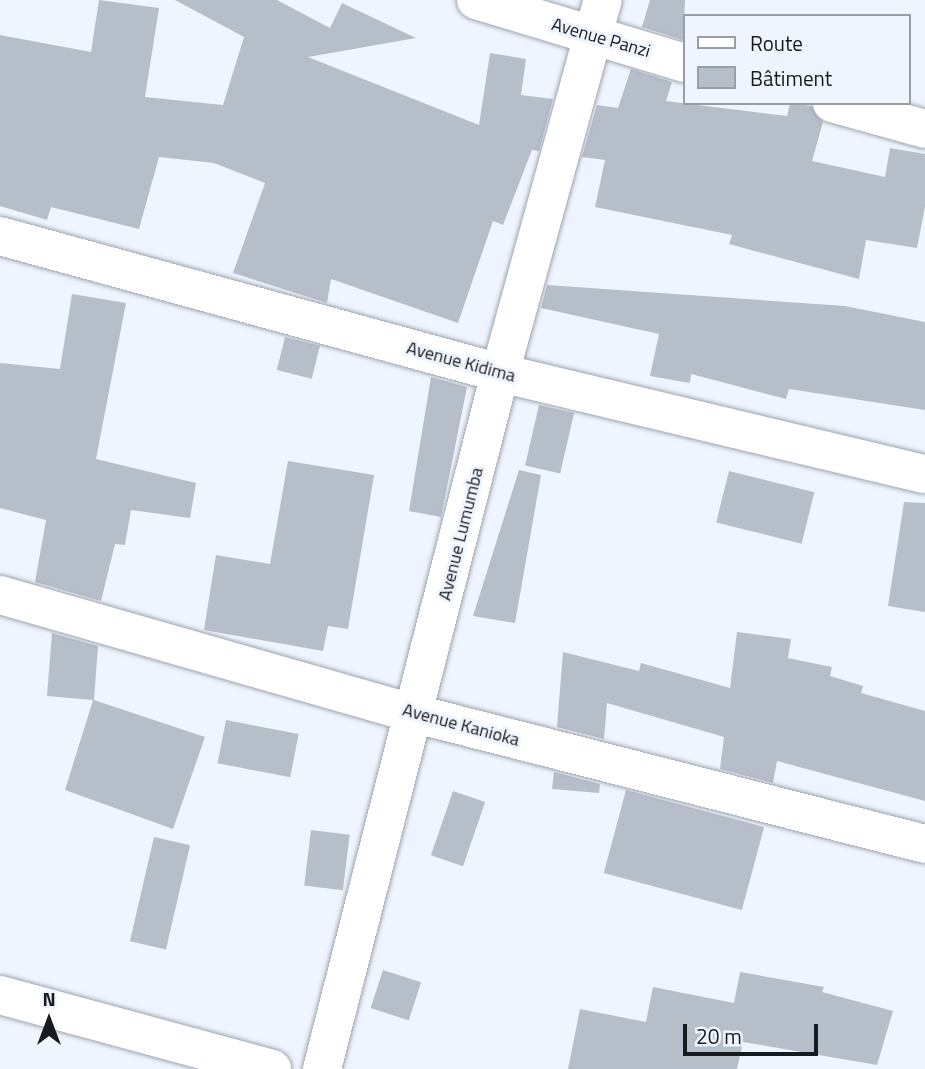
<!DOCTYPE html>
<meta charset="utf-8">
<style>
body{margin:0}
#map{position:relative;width:925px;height:1069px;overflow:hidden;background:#eff5fe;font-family:"Titillium Web",sans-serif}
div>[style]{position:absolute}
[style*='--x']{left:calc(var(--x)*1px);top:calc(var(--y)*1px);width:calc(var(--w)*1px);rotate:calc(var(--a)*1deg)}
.building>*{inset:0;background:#b6bec9;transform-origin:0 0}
.roads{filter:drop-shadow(0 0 2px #9ca4ae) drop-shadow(0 0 2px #9ca4ae)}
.minor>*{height:38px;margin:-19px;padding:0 19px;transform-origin:19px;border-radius:19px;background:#fff}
span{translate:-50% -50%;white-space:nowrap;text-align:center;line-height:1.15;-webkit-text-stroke:6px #eff5fe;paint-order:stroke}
.street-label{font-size:18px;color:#171a1e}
.legend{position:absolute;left:683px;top:14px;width:228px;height:91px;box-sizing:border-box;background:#eff5fe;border:2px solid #999da4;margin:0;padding:9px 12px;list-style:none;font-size:21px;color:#171a1e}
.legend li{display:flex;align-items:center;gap:14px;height:35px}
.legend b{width:35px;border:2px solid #999da4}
.north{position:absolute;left:14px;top:985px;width:70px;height:70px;-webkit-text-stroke:5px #eff5fe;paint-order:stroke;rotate:0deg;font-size:19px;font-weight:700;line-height:28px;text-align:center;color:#171a1e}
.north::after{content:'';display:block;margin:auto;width:24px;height:32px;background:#171a1e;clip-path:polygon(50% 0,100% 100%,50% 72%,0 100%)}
.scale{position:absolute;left:683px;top:1024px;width:135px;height:32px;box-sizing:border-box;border:4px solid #171a1e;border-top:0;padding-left:9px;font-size:21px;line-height:24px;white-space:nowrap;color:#171a1e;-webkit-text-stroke:5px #eff5fe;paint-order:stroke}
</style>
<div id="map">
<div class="building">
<i style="clip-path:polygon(99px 0,159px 8px,145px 97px,223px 105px,244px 37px,175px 0,277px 0,330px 28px,342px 3px,416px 38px,308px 57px,479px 125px,490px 53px,526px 59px,521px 95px,553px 99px,539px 151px,532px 150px,503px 225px,493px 221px,458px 323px,331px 279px,327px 303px,233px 273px,265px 183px,214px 163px,159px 157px,139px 229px,51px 207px,47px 220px,0 206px,0 35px,91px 52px)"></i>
<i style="clip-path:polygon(650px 0,685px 0,683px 40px,642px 27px)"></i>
<i style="clip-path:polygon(631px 69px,672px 82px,666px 101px,787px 116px,790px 103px,811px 106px,823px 122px,812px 161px,885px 177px,890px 148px,925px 154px,925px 207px,917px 248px,866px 240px,859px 279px,729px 244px,732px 235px,595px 207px,605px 160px,582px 157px,597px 105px,618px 108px)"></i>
<i style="clip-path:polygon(547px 285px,845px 306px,925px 322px,925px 410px,789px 389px,786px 399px,691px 374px,690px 383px,650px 376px,659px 334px,541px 308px)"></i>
<i style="clip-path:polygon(72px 294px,126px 303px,96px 459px,196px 483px,190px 518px,131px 510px,125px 545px,115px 544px,101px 601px,35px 582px,46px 520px,0 508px,0 363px,60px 369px)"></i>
<i style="left:285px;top:337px;width:36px;height:34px;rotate:14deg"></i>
<i style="clip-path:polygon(431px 377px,467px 387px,441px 517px,409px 511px)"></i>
<i style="left:539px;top:405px;width:36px;height:62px;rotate:13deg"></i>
<i style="clip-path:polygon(288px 461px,374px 475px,348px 629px,328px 626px,323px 651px,204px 630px,216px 555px,270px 564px)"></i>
<i style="clip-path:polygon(519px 470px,541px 475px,515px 623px,473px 616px)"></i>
<i style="left:729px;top:471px;width:88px;height:53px;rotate:14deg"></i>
<i style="clip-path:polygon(904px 502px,925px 503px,925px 612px,888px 606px)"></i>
<i style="clip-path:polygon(737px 632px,791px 639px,788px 658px,832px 667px,830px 676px,863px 686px,861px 693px,925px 711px,925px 801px,777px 761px,773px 783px,720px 769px,724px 737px,607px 703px,604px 739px,557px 727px,563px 652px,639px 671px,641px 663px,730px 688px)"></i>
<i style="clip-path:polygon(52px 633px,98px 646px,94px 700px,205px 737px,173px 829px,65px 790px,93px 700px,47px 696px)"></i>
<i style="left:226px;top:720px;width:74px;height:44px;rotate:11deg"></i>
<i style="clip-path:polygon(554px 772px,600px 784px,599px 793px,552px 789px)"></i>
<i style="left:626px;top:790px;width:143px;height:86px;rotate:15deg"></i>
<i style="left:453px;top:791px;width:34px;height:68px;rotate:19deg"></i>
<i style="left:311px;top:830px;width:39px;height:56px;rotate:7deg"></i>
<i style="left:154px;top:837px;width:37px;height:107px;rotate:13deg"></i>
<i style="left:383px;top:970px;width:40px;height:40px;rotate:18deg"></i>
<i style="clip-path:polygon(740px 972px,824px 987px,822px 992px,893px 1011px,877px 1065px,743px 1042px,737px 1069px,568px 1069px,580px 1009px,646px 1022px,653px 987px,734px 1003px)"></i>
</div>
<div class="roads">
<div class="minor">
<i style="--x:476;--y:0;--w:218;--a:16.8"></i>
<i style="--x:832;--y:103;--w:97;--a:15.6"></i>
<i style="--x:0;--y:236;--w:518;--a:15.32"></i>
<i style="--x:500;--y:373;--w:437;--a:13.4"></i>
<i style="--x:0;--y:595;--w:433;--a:16"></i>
<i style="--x:416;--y:714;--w:525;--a:14.33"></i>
<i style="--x:0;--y:995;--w:282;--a:15.2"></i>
<i style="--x:322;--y:1069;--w:718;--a:-75.65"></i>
<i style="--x:500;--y:373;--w:387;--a:-74.6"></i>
</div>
</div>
<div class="street-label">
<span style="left:601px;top:38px;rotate:16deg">Avenue Panzi</span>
<span style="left:461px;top:362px;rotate:15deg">Avenue Kidima</span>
<span style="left:461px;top:534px;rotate:-76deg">Avenue Lumumba</span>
<span style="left:461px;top:725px;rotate:15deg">Avenue Kanioka</span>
</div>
<ul class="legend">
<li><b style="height:9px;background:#fff"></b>Route</li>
<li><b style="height:19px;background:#b6bec9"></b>Bâtiment</li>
</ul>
<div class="north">N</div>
<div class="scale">20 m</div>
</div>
